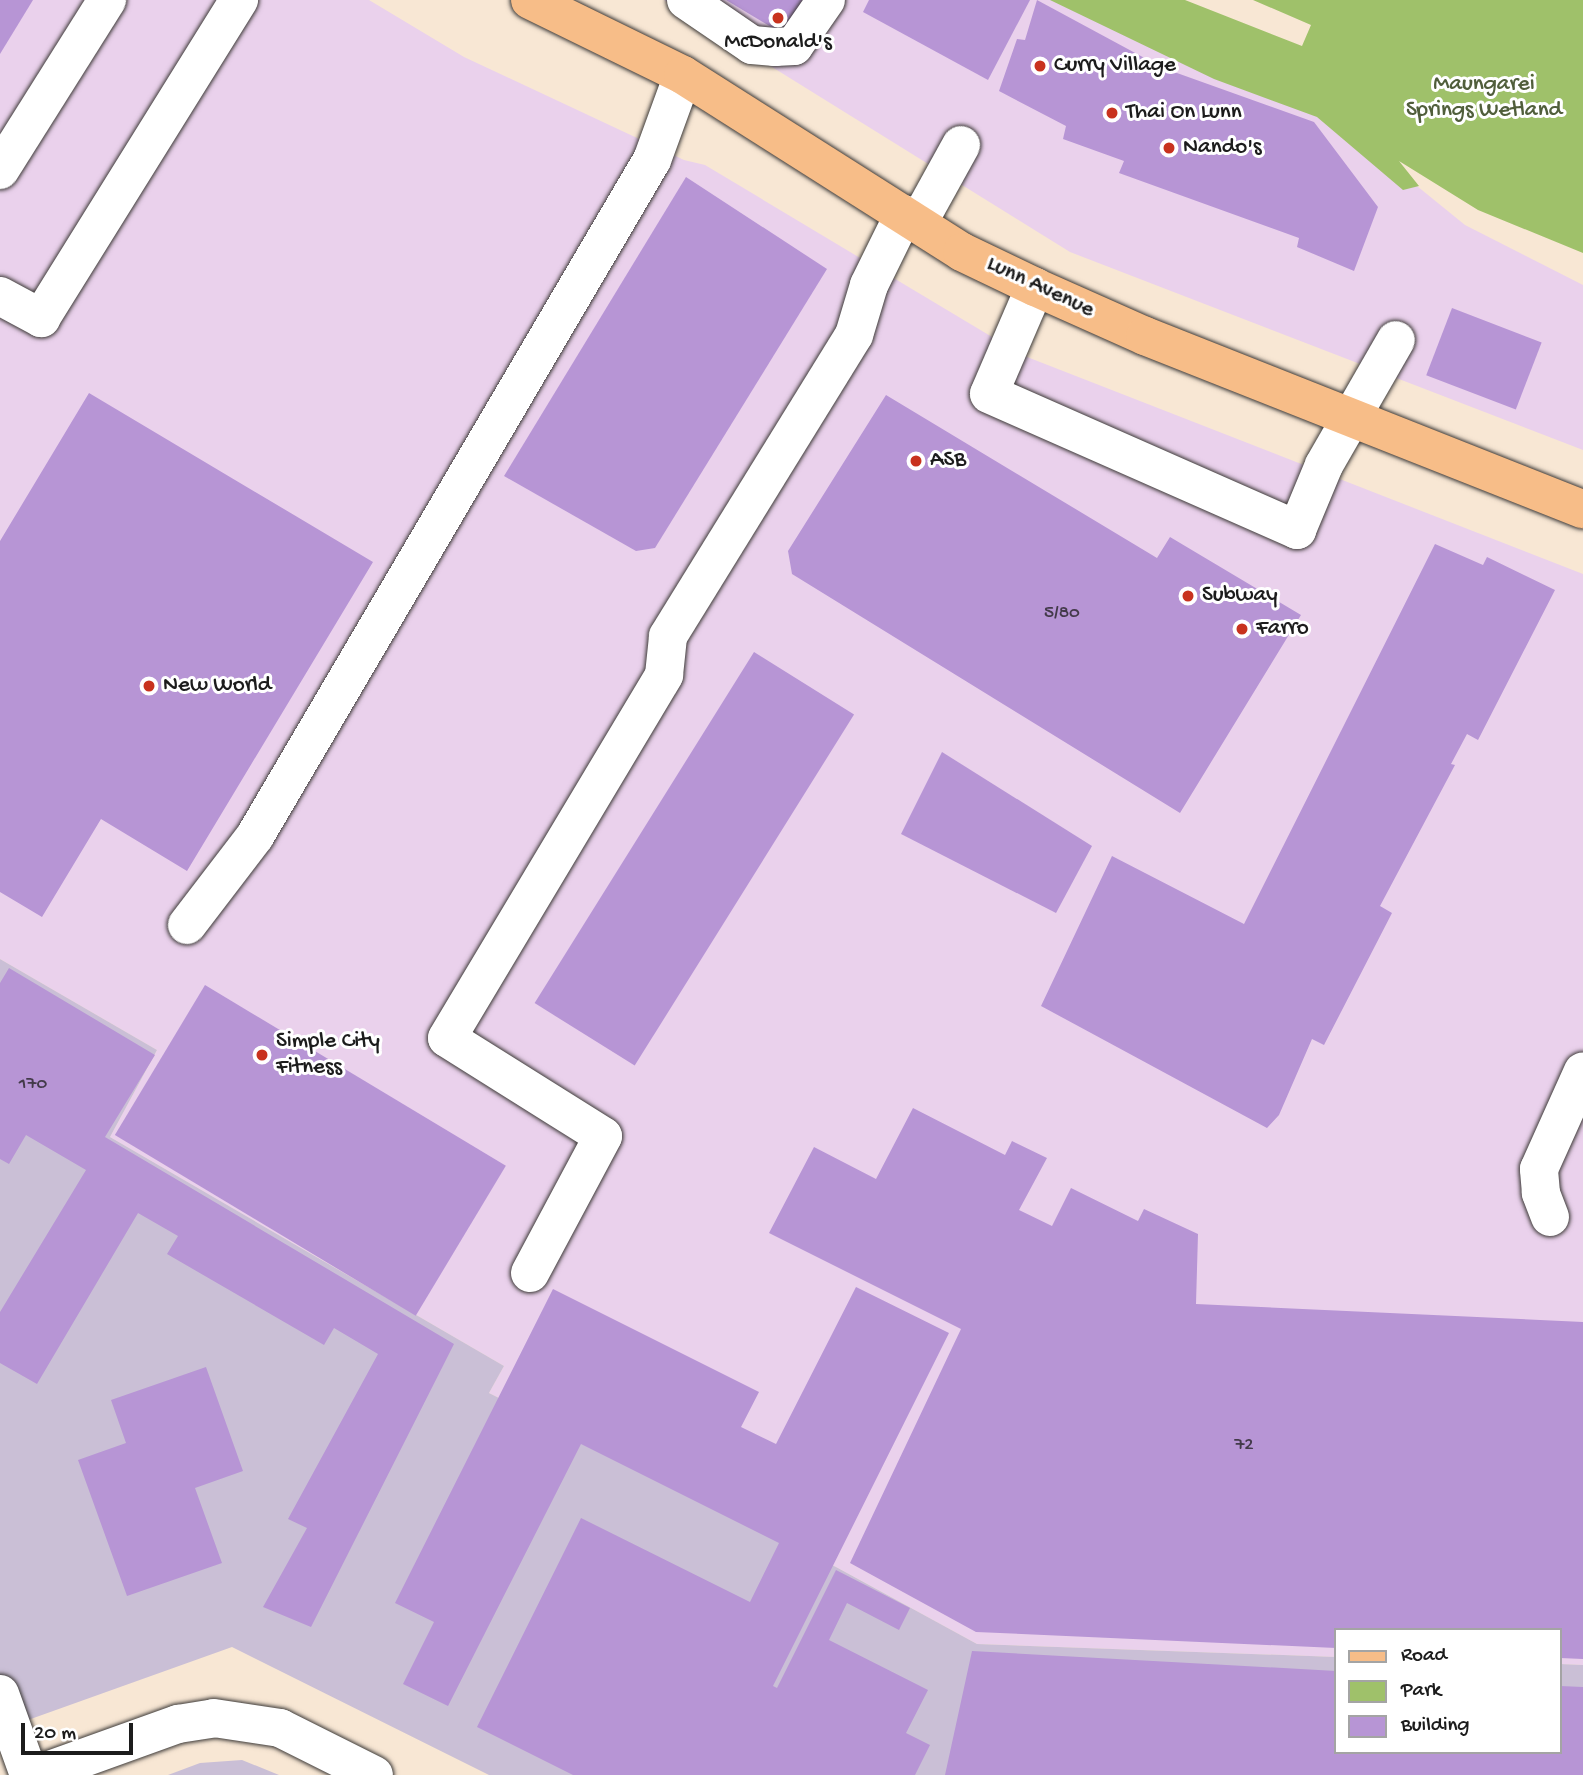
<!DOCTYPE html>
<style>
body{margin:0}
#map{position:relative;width:1583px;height:1775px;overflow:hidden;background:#f8e7d4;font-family:"Gochi Hand",sans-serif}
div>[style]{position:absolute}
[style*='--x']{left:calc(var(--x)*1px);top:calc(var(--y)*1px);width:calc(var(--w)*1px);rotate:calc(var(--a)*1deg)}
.built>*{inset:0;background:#ead1ec}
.industrial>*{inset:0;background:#cabfd6}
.green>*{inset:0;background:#9fc16a}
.building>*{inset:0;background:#b795d5;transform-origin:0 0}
.roads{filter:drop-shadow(0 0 2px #3d3a38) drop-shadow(0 0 2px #3d3a38)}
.minor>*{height:38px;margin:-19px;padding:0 19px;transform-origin:19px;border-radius:19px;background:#fff}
.major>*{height:38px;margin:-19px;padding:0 19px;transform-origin:19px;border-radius:19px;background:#f7bd88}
.dots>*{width:19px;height:19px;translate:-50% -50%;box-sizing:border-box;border:4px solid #fff;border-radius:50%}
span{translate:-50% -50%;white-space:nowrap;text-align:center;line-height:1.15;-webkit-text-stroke:6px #fff;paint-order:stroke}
.number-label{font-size:19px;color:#433a4a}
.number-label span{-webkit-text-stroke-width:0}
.poi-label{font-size:23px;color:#1c1c1c}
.left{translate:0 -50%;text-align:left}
.park-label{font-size:23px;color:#505e3b}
.street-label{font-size:23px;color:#1c1c1c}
.legend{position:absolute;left:1334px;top:1628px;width:228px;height:126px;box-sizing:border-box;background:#fff;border:2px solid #a4a4a4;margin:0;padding:9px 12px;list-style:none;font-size:21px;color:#1c1c1c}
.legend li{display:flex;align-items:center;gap:14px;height:35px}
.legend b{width:35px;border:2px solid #a4a4a4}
.scale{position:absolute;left:21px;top:1723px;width:112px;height:32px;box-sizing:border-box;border:4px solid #1c1c1c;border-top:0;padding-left:9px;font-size:21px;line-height:24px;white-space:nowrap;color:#1c1c1c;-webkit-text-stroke:5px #fff;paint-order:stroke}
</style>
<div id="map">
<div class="built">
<i style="clip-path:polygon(0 0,369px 0,464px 57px,684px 160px,705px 165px,1022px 355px,1583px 574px,1583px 1665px,1560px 1664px,1560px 1630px,1336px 1630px,1336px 1657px,977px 1644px,836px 1567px,489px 1393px,504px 1366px,110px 1137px,157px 1050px,0 959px)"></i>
<i style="clip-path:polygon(664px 0,1120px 0,1284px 78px,1465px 225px,1583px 285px,1583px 450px,1070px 252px)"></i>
</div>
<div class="industrial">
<i style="clip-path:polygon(0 959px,157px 1050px,110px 1137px,504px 1366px,489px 1393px,836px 1567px,977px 1644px,1336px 1657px,1336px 1752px,1560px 1752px,1560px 1664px,1583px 1665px,1583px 1775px,489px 1775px,232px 1647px,0 1730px)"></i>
<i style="clip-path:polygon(242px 1760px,279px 1775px,168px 1775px,200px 1763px)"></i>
</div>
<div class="green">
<i style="clip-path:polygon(1050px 0,1185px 0,1302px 46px,1311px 25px,1253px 0,1583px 0,1583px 253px,1478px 210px,1399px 161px,1419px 186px,1403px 190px,1317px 117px,1214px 79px)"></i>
</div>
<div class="building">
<i style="clip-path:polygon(0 0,33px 0,0 54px)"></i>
<i style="clip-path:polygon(726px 0,810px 0,788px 37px)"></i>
<i style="clip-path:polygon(869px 0,1030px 0,988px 80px,863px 12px)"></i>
<i style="clip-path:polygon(1037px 0,1163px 68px,1314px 122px,1378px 207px,1354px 271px,1297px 247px,1299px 238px,1119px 173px,1124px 161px,1063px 139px,1066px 126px,999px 91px,1017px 39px,1025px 40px)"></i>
<i style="clip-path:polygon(686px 177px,827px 269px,655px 548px,636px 551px,504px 476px)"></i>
<i style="left:1452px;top:308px;width:96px;height:72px;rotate:21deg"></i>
<i style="clip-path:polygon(89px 393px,373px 562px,187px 871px,101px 819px,42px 917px,0 892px,0 541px)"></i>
<i style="clip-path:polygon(886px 395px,1157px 558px,1170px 537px,1301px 615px,1180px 813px,792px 574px,788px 551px)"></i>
<i style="clip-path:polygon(1435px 544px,1483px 565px,1487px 557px,1555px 590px,1478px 740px,1467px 734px,1451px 764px,1455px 765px,1380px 906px,1392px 913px,1324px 1045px,1312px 1039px,1279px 1115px,1267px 1128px,1041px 1006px,1112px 856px,1244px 924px)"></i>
<i style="left:754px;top:652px;width:118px;height:414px;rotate:32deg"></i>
<i style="clip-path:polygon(942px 752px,1092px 846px,1056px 913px,901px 834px)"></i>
<i style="clip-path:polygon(9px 968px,155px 1055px,105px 1137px,454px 1344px,311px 1627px,263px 1607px,307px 1528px,288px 1519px,378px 1354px,334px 1328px,324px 1345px,167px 1254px,178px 1236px,138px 1213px,37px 1384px,0 1363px,0 1312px,86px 1170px,26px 1135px,9px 1164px,0 1159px,0 983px)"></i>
<i style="left:205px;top:985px;width:351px;height:175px;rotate:31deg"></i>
<i style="clip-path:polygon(913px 1108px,1005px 1155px,1012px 1141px,1047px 1158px,1019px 1210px,1052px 1226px,1071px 1188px,1138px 1221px,1144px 1209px,1198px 1234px,1196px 1304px,1583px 1322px,1583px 1659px,1560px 1658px,1560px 1630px,1336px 1630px,1336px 1648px,976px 1632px,850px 1563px,961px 1329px,769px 1233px,814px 1147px,876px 1179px)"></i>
<i style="clip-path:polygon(856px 1287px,949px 1333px,773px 1686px,777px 1688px,836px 1570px,910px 1608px,899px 1630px,847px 1603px,829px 1640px,928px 1690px,906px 1733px,930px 1745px,915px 1775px,573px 1775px,477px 1727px,581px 1518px,750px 1602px,779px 1543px,581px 1444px,448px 1706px,403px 1684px,434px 1622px,395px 1603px,553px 1289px,759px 1392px,741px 1427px,776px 1444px)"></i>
<i style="clip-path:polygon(206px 1367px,243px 1471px,195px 1488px,222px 1563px,127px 1596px,78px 1460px,126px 1443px,111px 1400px)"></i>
<i style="clip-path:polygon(972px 1651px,1336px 1671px,1336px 1752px,1560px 1752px,1560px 1686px,1583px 1687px,1583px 1775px,945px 1775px)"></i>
</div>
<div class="roads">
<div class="minor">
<i style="--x:686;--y:0;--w:80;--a:34.3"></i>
<i style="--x:752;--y:45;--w:23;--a:5"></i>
<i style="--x:775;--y:47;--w:19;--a:-3"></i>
<i style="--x:794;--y:46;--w:56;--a:-55.2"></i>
<i style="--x:0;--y:170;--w:201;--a:-57.8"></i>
<i style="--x:918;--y:223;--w:89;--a:-61.1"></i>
<i style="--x:1035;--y:287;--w:116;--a:113.3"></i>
<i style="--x:989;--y:394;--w:337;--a:23.8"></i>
<i style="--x:1297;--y:530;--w:70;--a:-67.4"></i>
<i style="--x:1324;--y:465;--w:144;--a:-60.1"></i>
<i style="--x:0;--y:296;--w:47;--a:28.2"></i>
<i style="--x:41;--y:318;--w:375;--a:-58.1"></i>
<i style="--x:187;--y:925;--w:112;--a:-52.6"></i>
<i style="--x:255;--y:836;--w:784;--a:-59.58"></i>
<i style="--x:652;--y:160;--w:90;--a:-70"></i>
<i style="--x:1550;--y:1217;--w:26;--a:-111"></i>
<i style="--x:1541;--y:1193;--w:24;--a:-95"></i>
<i style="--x:1539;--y:1169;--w:107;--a:-65.8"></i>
<i style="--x:530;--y:1273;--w:155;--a:-61.9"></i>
<i style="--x:603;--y:1136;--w:184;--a:-147.9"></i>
<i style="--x:447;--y:1038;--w:423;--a:-59.1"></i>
<i style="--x:664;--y:675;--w:39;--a:-84"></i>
<i style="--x:668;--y:636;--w:354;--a:-58.3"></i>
<i style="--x:854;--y:335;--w:52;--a:-73.3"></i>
<i style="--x:869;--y:285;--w:79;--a:-63.8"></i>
<i style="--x:0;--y:1694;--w:86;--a:70.3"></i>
<i style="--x:36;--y:1775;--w:151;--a:-19.8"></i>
<i style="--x:178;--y:1724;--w:36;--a:-9"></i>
<i style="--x:214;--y:1718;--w:67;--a:8.6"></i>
<i style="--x:280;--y:1728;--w:105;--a:26.6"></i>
</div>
<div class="major">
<i style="--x:530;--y:0;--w:170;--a:26.1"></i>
<i style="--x:683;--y:75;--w:330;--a:32.4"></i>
<i style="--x:962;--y:252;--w:81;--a:25.6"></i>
<i style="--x:1035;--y:287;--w:120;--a:24"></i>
<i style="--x:1145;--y:336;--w:471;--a:21.6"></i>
</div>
</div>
<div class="dots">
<i style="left:778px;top:18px;background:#c8321e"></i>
<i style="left:1040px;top:66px;background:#c8321e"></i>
<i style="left:1112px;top:113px;background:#c8321e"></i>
<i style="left:1169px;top:148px;background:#c8321e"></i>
<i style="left:916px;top:461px;background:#c8321e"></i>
<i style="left:1188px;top:596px;background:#c8321e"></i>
<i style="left:1242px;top:629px;background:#c8321e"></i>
<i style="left:149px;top:686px;background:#c8321e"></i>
<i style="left:262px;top:1055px;background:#c8321e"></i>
</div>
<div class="number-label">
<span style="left:1062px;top:614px">5/80</span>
<span style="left:33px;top:1085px">170</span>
<span style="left:1244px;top:1446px">72</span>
</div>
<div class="poi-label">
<span style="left:778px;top:43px">McDonald's</span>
<span class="left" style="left:1054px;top:66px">Curry Village</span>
<span class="left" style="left:1126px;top:113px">Thai On Lunn</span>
<span class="left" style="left:1183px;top:148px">Nando's</span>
<span class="left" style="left:930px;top:461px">ASB</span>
<span class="left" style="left:1202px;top:596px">Subway</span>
<span class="left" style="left:1256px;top:629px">Farro</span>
<span class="left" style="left:163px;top:686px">New World</span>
<span class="left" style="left:276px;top:1055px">Simple City<br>Fitness</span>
</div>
<div class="park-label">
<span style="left:1484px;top:98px">Maungarei<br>Springs Wetland</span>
</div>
<div class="street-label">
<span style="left:1040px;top:288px;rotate:25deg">Lunn Avenue</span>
</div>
<ul class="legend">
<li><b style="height:9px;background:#f7bd88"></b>Road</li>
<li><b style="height:19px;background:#9fc16a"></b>Park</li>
<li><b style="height:19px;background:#b795d5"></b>Building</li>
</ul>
<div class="scale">20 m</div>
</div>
